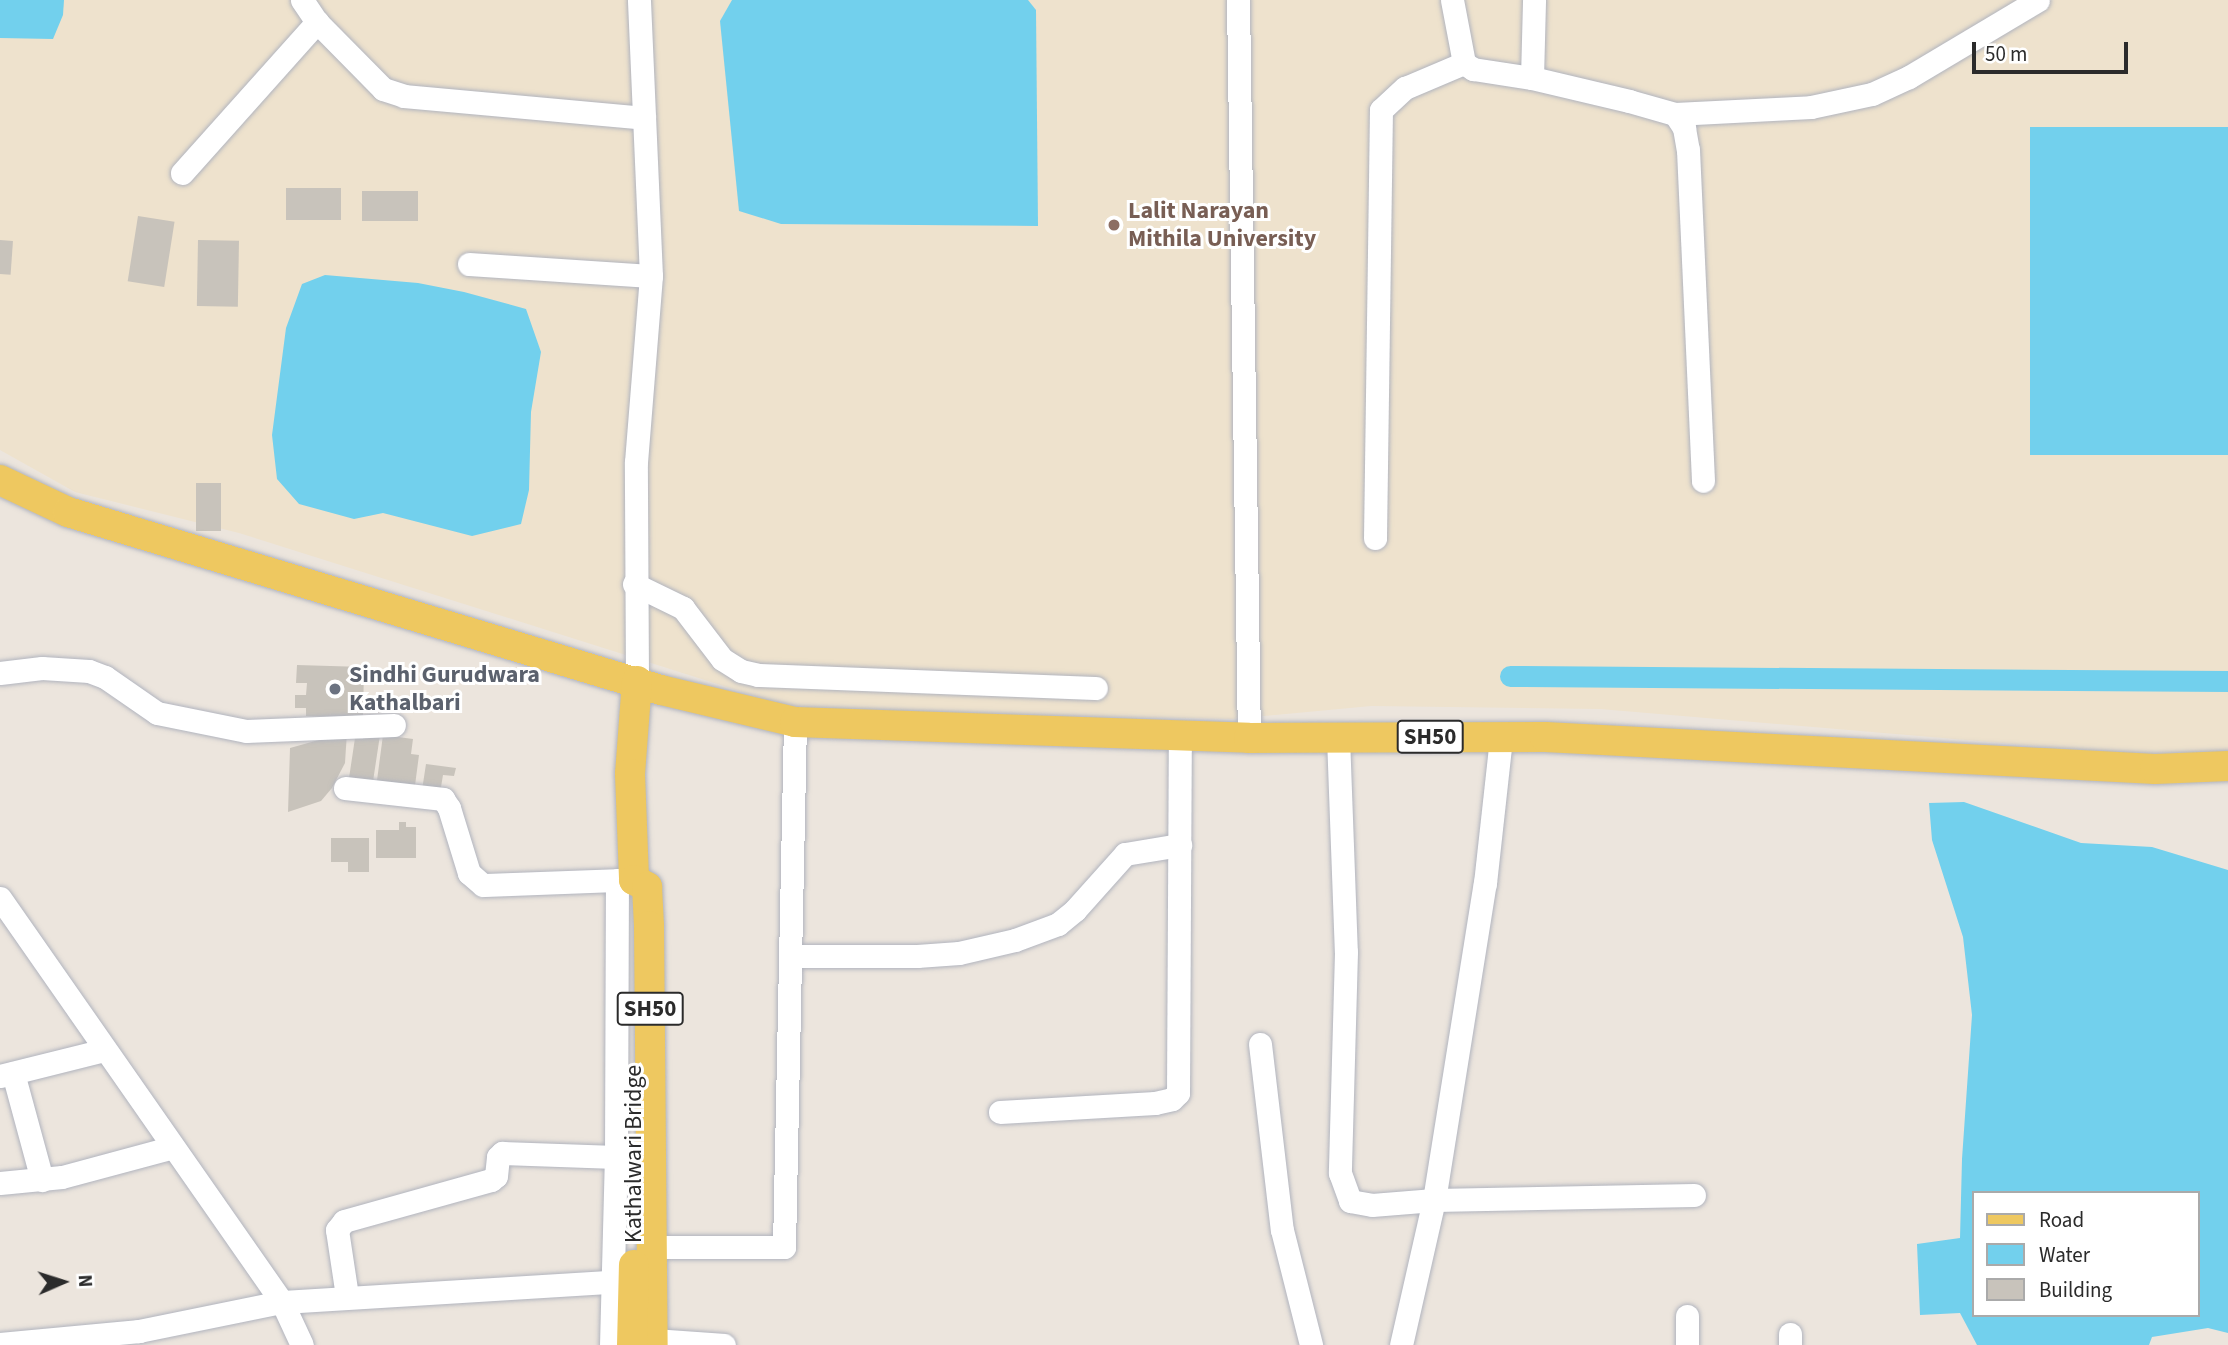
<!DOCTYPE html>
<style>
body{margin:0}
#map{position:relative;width:2228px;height:1345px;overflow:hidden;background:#ece5dd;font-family:"Source Sans 3",sans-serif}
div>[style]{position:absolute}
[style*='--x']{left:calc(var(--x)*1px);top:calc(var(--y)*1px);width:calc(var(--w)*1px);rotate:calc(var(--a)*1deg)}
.education>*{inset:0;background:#eee2cd}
.water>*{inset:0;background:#72d0ed;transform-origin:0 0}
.canal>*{height:21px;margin:-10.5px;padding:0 10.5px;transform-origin:10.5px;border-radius:10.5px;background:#72d0ed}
.building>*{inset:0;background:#c8c3bb;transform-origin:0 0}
.roads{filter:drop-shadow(0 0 2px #b1b4be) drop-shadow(0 0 2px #b1b4be)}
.minor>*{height:23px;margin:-11.5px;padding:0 11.5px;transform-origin:11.5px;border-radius:11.5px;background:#fff}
.major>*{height:30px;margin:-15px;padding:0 15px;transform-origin:15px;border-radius:15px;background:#eec860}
.dots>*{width:19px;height:19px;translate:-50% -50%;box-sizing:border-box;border:4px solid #fff;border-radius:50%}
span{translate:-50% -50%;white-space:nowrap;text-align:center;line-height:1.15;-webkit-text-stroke:6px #fff;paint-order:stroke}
.shield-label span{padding:2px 5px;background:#fff;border:2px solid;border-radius:5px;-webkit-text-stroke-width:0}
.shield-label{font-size:23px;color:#2b2b2b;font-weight:700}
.education-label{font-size:24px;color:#785e54;font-weight:700}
.left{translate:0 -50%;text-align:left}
.worship-label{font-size:24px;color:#5b616d;font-weight:700}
.street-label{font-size:24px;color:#2b2b2b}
.legend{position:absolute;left:1972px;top:1191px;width:228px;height:126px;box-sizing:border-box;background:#fff;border:2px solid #aaa;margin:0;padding:9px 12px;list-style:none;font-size:21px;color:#2b2b2b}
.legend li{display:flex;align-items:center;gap:14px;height:35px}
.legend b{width:35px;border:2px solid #aaa}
.north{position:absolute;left:28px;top:1247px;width:70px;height:70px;-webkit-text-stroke:5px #fff;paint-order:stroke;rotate:87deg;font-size:19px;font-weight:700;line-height:28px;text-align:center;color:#2b2b2b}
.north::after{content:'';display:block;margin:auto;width:24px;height:32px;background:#2b2b2b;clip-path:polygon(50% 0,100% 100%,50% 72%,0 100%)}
.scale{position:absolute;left:1972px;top:42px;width:156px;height:32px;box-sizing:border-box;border:4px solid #2b2b2b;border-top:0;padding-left:9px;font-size:21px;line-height:24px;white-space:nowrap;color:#2b2b2b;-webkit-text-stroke:5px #fff;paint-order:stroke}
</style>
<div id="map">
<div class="education">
<i style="clip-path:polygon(0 0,2228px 0,2228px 752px,2144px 755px,1600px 709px,1371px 706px,1231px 719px,800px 710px,239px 533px,75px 492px,0 450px)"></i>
</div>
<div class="water">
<i style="clip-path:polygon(0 0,64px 0,63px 15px,53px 39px,0 38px)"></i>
<i style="clip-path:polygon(732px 0,1028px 0,1036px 10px,1038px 226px,781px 224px,739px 211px,720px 21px)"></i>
<i style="left:2228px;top:127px;width:328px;height:198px;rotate:90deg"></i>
<i style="clip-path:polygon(325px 275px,418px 283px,464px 292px,526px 309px,541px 352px,531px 412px,529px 490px,521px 524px,472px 536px,383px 513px,354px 519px,299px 504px,277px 479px,272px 435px,286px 328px,302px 284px)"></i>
<i style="clip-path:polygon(evenodd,1964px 802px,2081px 843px,2152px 847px,2228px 870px,2228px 1333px,2208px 1328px,2152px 1337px,2149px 1345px,1977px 1345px,1960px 1313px,1920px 1315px,1917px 1244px,1960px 1238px,1962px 1159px,1972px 1015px,1963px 937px,1932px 840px,1929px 803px,1964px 802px,1974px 1193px,2198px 1193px,2198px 1315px,1974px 1315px,1974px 1193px)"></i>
</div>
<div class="canal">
<i style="--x:1510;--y:676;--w:718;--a:0.4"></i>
</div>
<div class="building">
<i style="left:286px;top:188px;width:55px;height:32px"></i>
<i style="left:362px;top:191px;width:56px;height:30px"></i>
<i style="left:138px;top:216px;width:37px;height:66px;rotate:9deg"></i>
<i style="left:0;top:240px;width:13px;height:34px;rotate:4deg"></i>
<i style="left:198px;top:240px;width:41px;height:66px;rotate:1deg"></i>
<i style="left:221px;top:483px;width:48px;height:25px;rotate:90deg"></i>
<i style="clip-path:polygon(297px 665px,364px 667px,363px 718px,306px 716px,306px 708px,295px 708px,295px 695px,306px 695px,307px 683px,296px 683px)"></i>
<i style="clip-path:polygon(347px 732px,345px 763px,332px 788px,321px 801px,288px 812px,290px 748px)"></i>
<i style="clip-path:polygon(364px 733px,380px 735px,372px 788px,348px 785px,355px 738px,363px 739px)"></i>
<i style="clip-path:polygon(383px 735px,413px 739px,411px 754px,419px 755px,414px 793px,376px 788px)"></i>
<i style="clip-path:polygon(426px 764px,456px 768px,454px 776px,443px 775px,440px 793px,422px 790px)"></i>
<i style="clip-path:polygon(399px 822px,406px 822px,406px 827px,416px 827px,416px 858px,376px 858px,376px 830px,399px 830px)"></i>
<i style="clip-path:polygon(331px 838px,369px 838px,369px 872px,348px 872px,348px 862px,331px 862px)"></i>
</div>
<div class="roads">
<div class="minor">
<i style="--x:302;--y:0;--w:27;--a:56"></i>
<i style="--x:317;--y:22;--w:94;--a:45.4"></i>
<i style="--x:383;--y:89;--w:22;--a:18"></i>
<i style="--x:404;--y:96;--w:241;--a:5.2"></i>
<i style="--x:1238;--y:0;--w:738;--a:89.15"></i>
<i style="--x:1452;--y:0;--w:64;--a:79.2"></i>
<i style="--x:1464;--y:63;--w:11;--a:34"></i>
<i style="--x:1473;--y:69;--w:60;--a:8.7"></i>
<i style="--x:1532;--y:78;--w:100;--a:13.3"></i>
<i style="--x:1629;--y:101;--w:48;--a:15.8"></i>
<i style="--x:1675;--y:114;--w:17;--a:57"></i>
<i style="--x:1684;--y:128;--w:22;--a:80"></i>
<i style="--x:1688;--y:150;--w:331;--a:87.4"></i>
<i style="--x:1532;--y:78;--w:78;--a:-88.5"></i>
<i style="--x:1675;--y:114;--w:136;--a:-2.9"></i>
<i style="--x:1811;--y:107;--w:62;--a:-12"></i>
<i style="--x:1872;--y:94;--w:41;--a:-24.7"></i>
<i style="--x:1909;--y:77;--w:150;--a:-30.8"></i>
<i style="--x:182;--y:173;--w:203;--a:-48.2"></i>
<i style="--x:469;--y:264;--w:182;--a:3.8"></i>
<i style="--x:1375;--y:538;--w:428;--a:-89.2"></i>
<i style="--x:1381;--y:110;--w:33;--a:-43"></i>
<i style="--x:1405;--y:88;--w:64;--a:-23"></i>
<i style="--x:634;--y:584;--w:55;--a:26.1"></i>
<i style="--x:683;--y:608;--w:64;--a:52.6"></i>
<i style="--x:722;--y:659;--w:22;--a:32"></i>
<i style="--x:741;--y:671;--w:17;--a:13"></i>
<i style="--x:758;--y:675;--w:338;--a:2.2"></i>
<i style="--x:0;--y:673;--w:42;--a:-6.8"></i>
<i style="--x:42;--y:668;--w:47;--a:3.7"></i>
<i style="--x:89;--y:671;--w:17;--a:21"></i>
<i style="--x:105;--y:677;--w:63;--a:34.7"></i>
<i style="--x:157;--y:713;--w:91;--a:11.4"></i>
<i style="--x:246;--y:731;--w:148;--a:-2.3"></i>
<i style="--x:637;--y:681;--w:219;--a:-90.3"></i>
<i style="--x:636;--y:462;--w:187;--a:-85.4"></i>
<i style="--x:651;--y:276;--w:276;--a:-92.5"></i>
<i style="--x:1338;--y:737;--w:215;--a:87.9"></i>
<i style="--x:1346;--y:952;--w:221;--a:91.6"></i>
<i style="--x:1340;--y:1173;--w:30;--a:70"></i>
<i style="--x:1350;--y:1201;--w:22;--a:10"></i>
<i style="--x:1372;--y:1205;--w:62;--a:-4.6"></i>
<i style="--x:1434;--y:1200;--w:260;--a:-1.1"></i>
<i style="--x:345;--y:788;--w:99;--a:6.4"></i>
<i style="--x:443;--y:799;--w:11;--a:56"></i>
<i style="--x:449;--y:808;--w:68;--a:72.9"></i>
<i style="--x:469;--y:873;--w:18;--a:41"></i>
<i style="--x:483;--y:885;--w:135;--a:-2.1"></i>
<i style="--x:0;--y:898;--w:493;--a:55.1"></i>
<i style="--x:282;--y:1302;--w:47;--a:65.1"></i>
<i style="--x:790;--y:956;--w:127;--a:0"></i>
<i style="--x:917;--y:956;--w:42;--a:-4.1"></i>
<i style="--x:959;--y:953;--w:57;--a:-13.1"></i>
<i style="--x:1015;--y:940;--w:46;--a:-20.4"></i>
<i style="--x:1058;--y:924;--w:22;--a:-39"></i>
<i style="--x:1075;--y:910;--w:75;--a:-48.2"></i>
<i style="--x:1125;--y:854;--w:56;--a:-9.3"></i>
<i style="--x:1260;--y:1044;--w:187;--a:83.3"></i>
<i style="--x:1282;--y:1230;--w:119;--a:75.8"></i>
<i style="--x:13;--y:1073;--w:111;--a:74.8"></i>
<i style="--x:0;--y:1076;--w:107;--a:-14"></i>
<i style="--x:1000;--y:1112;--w:155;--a:-3.3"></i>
<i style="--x:1155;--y:1103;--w:17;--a:-13"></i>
<i style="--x:1172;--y:1099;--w:8;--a:-45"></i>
<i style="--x:1178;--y:1093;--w:359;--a:-89.7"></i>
<i style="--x:0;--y:1183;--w:62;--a:-5.5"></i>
<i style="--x:62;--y:1177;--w:115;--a:-15.1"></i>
<i style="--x:654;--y:1247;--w:130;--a:0"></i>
<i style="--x:784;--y:1247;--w:525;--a:-88.8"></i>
<i style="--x:347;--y:1296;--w:67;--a:-98.6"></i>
<i style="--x:337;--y:1230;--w:11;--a:-52"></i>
<i style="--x:344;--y:1221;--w:153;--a:-15.6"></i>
<i style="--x:491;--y:1180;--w:6;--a:-39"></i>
<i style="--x:496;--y:1176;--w:19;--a:-84"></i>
<i style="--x:498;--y:1157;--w:6;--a:-45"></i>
<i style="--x:502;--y:1153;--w:114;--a:2"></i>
<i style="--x:1790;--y:1334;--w:11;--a:90"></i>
<i style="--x:654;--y:1340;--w:70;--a:4.1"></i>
<i style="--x:0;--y:1344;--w:140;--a:-5.3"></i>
<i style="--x:139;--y:1331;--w:146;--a:-11.5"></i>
<i style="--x:282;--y:1302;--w:331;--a:-3.5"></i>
<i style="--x:611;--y:1345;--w:188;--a:-88.5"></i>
<i style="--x:616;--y:1157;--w:268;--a:-89.8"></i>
<i style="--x:617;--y:889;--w:9;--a:-84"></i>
<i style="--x:618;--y:880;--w:16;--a:0"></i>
<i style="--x:1401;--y:1345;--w:149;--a:-77.2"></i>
<i style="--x:1434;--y:1200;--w:321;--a:-80.9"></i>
<i style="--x:1485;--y:883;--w:147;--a:-83.7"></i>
<i style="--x:1687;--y:1345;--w:29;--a:-90"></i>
</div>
<div class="major">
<i style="--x:0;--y:480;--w:75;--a:25.2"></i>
<i style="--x:68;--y:512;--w:619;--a:16.71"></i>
<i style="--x:661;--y:690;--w:138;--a:13.4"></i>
<i style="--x:795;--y:722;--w:454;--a:2"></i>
<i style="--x:1249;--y:738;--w:296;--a:-0.2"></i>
<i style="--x:1545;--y:737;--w:611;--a:3"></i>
<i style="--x:2155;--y:769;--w:73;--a:-2.4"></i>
<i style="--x:637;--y:681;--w:93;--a:94.3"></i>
<i style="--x:630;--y:774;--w:106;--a:87.8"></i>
<i style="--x:634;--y:880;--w:15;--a:28"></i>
<i style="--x:647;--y:887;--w:39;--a:87"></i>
<i style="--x:649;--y:926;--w:419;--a:89.5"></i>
<i style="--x:632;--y:1345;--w:80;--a:-88.6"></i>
</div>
</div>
<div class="dots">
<i style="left:1114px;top:225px;background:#8d6e63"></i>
<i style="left:335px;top:689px;background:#6b7280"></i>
</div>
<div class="shield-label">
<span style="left:1430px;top:737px">SH50</span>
<span style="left:650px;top:1009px">SH50</span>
</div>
<div class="education-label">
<span class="left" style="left:1128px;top:225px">Lalit Narayan<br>Mithila University</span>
</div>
<div class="worship-label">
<span class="left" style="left:349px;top:689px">Sindhi Gurudwara<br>Kathalbari</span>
</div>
<div class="street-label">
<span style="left:634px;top:1154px;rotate:-90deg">Kathalwari Bridge</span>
</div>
<ul class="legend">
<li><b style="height:9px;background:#eec860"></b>Road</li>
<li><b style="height:19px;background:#72d0ed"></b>Water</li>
<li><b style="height:19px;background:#c8c3bb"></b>Building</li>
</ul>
<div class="north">N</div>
<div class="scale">50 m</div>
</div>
